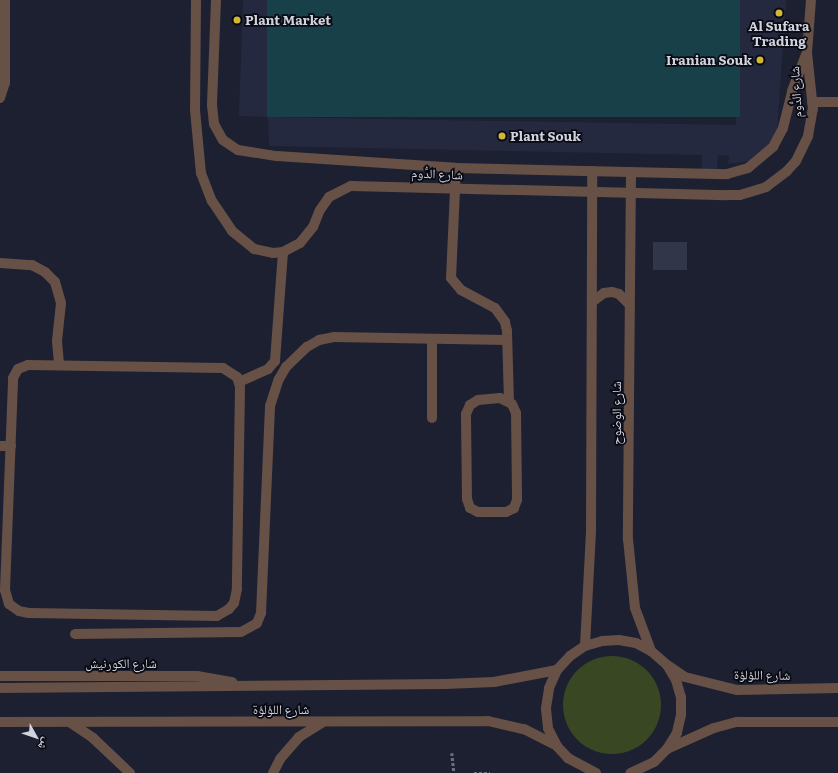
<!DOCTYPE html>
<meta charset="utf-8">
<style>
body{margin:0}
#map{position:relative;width:838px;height:773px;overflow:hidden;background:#1c2031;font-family:Literata,"Noto Naskh Arabic",serif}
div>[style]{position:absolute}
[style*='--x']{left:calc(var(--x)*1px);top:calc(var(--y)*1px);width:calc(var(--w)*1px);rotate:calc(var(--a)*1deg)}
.built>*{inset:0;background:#252940}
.green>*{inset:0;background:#394822}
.round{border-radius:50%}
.water>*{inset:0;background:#174048;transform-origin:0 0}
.building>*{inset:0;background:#323649;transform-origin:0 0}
.path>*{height:2.5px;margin-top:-1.25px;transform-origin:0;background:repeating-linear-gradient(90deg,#6d707e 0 3px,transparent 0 5px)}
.minor>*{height:10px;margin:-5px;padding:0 5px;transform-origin:5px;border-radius:5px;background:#675046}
.dots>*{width:11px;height:11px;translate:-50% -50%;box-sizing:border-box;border:2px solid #090a12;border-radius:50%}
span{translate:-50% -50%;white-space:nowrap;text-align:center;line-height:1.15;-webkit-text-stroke:3.5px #090a12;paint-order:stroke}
.poi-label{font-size:13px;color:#d1d3df;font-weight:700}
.left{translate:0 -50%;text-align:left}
.right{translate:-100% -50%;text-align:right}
.street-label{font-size:13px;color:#d1d3df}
.north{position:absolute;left:16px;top:717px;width:40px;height:40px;-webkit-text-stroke:3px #090a12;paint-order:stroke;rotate:130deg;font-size:11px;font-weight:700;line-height:16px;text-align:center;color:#d1d3df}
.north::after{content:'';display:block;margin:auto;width:14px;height:18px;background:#d1d3df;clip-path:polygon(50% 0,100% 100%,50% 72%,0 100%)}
</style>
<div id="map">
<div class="built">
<i style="clip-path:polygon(243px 0,267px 0,268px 117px,736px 125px,740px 0,786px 0,777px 133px,775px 142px,750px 161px,728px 164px,729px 156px,718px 155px,717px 170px,702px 169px,702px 155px,269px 146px,268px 117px,239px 116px)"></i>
</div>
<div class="green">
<i class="round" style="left:563px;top:656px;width:98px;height:98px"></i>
</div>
<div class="water">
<i style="left:267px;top:0;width:473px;height:117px"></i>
</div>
<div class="building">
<i style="left:653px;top:242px;width:34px;height:28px"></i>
</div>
<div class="path">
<i style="--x:452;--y:753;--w:20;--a:84"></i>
<i style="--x:474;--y:773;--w:16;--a:0"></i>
</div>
<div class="minor">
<i style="--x:196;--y:0;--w:110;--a:90.5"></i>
<i style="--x:195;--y:110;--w:63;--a:84.6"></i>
<i style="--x:201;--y:173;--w:30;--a:69"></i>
<i style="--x:212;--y:201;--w:36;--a:56"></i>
<i style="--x:232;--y:231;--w:28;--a:39"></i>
<i style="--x:254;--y:249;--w:19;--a:12"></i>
<i style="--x:273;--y:253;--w:10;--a:-6"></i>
<i style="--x:283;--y:252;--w:19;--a:-28"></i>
<i style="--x:300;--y:243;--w:21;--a:-51"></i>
<i style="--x:313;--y:227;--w:18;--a:-68"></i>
<i style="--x:320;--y:210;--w:16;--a:-55"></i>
<i style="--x:329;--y:197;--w:25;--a:-27"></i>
<i style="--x:351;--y:186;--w:376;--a:1.4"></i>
<i style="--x:727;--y:195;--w:13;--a:0"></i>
<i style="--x:740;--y:195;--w:27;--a:-17"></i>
<i style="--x:766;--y:187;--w:26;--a:-37"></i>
<i style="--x:787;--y:171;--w:13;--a:-48"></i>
<i style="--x:796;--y:161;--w:28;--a:-64"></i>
<i style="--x:808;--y:136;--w:27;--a:-80"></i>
<i style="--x:813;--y:109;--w:56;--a:-96.1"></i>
<i style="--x:807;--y:53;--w:53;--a:-85.7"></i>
<i style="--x:216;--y:0;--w:105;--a:92.2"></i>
<i style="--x:212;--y:105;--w:19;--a:84"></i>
<i style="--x:214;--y:124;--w:18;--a:61"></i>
<i style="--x:223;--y:140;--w:18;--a:34"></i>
<i style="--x:238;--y:150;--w:39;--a:9"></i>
<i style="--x:277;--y:156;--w:179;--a:3.8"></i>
<i style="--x:456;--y:168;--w:271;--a:1.3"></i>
<i style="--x:727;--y:174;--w:22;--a:-16"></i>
<i style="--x:748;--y:168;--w:33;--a:-40"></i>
<i style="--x:773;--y:147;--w:21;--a:-62"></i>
<i style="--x:783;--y:128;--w:38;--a:-76"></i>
<i style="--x:792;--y:91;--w:39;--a:-69"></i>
<i style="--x:0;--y:98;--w:16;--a:-72"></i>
<i style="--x:5;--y:83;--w:83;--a:-90"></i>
<i style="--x:812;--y:102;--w:26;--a:0"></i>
<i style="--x:456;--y:168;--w:110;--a:92.6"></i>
<i style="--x:451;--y:278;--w:16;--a:50"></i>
<i style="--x:461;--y:290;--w:38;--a:28"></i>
<i style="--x:495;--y:308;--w:17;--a:54"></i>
<i style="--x:505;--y:322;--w:9;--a:77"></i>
<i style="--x:507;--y:331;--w:70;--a:88.4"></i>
<i style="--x:631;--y:172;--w:367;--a:90.5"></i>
<i style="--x:628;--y:539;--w:69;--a:84.2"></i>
<i style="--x:635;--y:608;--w:46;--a:69.6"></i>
<i style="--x:0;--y:263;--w:32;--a:4"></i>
<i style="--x:32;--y:265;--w:15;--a:28"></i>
<i style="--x:45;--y:272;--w:14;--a:45"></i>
<i style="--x:55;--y:282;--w:22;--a:74"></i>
<i style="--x:61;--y:303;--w:38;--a:96"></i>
<i style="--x:57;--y:341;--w:24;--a:85"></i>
<i style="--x:592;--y:302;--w:15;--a:-37"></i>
<i style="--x:604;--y:293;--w:8;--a:-7"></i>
<i style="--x:612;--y:292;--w:7;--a:16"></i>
<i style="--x:619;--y:294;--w:14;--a:45"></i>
<i style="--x:432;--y:339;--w:79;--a:90"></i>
<i style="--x:28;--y:365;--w:195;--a:0.9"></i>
<i style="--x:223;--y:368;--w:17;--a:33"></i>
<i style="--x:237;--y:377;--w:10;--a:73"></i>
<i style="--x:240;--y:387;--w:202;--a:90.9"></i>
<i style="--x:237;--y:589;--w:14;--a:102"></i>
<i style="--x:234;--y:603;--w:8;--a:130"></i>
<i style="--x:229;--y:609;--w:14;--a:150"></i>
<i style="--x:217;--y:616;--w:188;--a:-179.1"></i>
<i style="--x:29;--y:613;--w:10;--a:-169"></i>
<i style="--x:19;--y:611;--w:12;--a:-145"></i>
<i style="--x:9;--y:604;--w:15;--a:-106"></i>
<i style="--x:5;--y:590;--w:212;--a:-87.8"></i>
<i style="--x:13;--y:378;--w:10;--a:-61"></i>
<i style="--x:18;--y:369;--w:11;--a:-22"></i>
<i style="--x:239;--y:382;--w:32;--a:-24"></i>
<i style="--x:268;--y:369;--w:11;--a:-49"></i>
<i style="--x:275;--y:361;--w:109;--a:-85.8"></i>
<i style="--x:500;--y:398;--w:13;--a:27"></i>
<i style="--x:512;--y:404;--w:10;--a:66"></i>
<i style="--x:516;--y:413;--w:87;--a:89.3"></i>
<i style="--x:517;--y:500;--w:9;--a:111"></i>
<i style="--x:514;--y:508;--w:9;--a:153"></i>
<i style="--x:506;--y:512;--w:28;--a:180"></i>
<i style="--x:478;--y:512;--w:9;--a:-153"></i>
<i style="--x:470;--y:508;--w:9;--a:-108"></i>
<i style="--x:467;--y:499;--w:85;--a:-90.7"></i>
<i style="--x:466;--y:414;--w:10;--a:-66"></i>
<i style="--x:470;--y:405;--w:9;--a:-32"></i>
<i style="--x:478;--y:400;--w:22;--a:-5"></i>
<i style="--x:0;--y:446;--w:11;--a:0"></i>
<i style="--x:75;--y:634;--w:166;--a:-0.7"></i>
<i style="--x:241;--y:632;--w:18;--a:-29"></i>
<i style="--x:257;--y:623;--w:11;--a:-68"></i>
<i style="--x:261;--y:613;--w:207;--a:-87.5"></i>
<i style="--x:270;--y:406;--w:28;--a:-72"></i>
<i style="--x:279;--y:379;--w:14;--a:-60"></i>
<i style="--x:286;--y:367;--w:29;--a:-44"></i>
<i style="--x:307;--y:347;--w:14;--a:-30"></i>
<i style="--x:319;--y:340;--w:15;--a:-11"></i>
<i style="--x:334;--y:337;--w:173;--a:1"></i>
<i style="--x:585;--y:646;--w:114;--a:-87"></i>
<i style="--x:591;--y:532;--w:361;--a:-89.8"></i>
<i style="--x:669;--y:666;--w:19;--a:35"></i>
<i style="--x:685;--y:677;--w:54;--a:14"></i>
<i style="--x:737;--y:690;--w:101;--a:-1.1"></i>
<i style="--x:0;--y:676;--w:197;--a:0"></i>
<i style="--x:197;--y:676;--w:36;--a:10"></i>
<i style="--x:0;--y:688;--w:445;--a:-0.5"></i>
<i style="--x:445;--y:684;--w:49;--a:-2.3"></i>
<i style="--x:494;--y:682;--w:64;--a:-10.8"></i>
<i style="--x:0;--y:722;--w:488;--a:-0.1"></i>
<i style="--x:488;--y:721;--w:37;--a:13"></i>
<i style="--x:524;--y:729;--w:37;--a:27"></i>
<i style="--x:71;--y:723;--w:27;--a:34"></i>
<i style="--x:93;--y:738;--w:51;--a:43.4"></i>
<i style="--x:667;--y:749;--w:51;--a:-24.1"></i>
<i style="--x:714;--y:728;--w:24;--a:-15"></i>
<i style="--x:737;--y:722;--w:101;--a:0"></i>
<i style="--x:273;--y:773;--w:16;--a:-63"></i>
<i style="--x:280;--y:759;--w:29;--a:-49"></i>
<i style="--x:299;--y:737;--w:28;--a:-32"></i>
<i style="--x:596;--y:773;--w:32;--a:-152"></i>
<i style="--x:568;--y:758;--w:16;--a:-133"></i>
<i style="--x:557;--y:746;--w:20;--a:-117"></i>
<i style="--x:548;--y:728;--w:20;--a:-96"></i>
<i style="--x:546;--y:708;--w:20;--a:-81"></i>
<i style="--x:549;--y:688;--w:20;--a:-66"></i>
<i style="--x:557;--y:670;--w:19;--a:-47"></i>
<i style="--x:570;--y:656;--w:18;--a:-34"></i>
<i style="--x:585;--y:646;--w:18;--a:-16"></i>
<i style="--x:602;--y:641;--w:17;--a:-3"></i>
<i style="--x:619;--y:640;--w:17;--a:10"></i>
<i style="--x:636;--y:643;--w:17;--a:28"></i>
<i style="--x:651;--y:651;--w:21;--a:41"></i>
<i style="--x:667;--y:665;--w:17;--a:59"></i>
<i style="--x:676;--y:680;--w:18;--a:74"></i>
<i style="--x:681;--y:697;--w:18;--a:90"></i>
<i style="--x:681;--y:715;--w:18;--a:103"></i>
<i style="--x:677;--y:733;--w:19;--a:122"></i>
<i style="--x:667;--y:749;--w:18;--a:135"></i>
<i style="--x:654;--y:762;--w:26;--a:155"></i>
</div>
<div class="dots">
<i style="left:779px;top:13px;background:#d2b635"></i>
<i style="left:237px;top:20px;background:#d2b635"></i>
<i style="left:760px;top:60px;background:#d2b635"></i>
<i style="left:502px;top:136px;background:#d2b635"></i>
</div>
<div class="poi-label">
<span class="left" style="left:245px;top:20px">Plant Market</span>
<span style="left:779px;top:34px">Al Sufara<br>Trading</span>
<span class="right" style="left:752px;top:60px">Iranian Souk</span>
<span class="left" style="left:510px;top:136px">Plant Souk</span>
</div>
<div class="street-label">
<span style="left:796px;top:92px;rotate:-93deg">شارع الدُّوم</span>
<span style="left:437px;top:174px;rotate:2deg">شارع الدُّوم</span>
<span style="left:616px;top:413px;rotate:-90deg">شارع الوضوح</span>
<span style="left:121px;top:663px">شارع الكورنيش</span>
<span style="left:762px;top:675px;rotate:1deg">شارع اللؤلؤة</span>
<span style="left:281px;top:709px">شارع اللؤلؤة</span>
</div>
<div class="north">ش</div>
</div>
